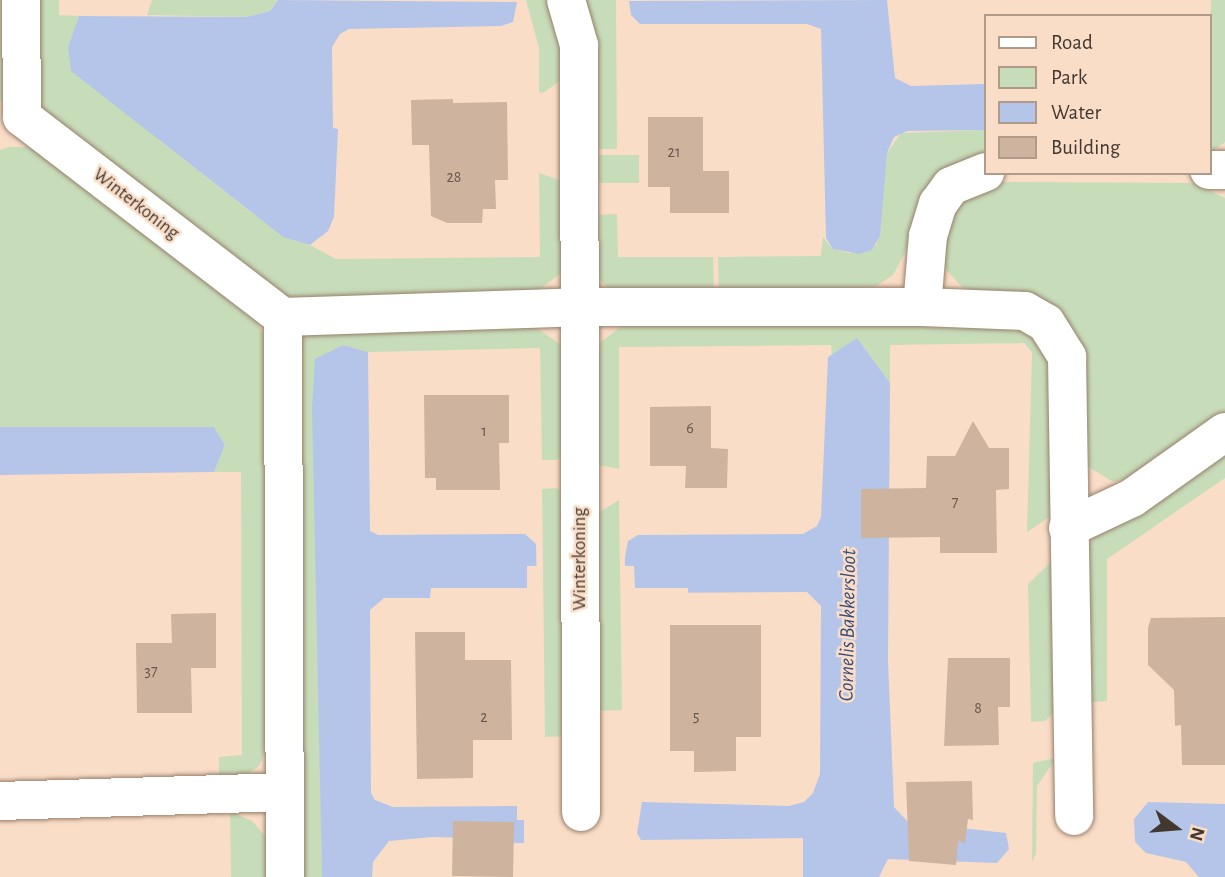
<!DOCTYPE html>
<style>
body{margin:0}
#map{position:relative;width:1225px;height:877px;overflow:hidden;background:#f9ddc7;font-family:"Alegreya Sans",sans-serif}
div>[style]{position:absolute}
[style*='--x']{left:calc(var(--x)*1px);top:calc(var(--y)*1px);width:calc(var(--w)*1px);rotate:calc(var(--a)*1deg)}
.green>*{inset:0;background:#c7ddb9;transform-origin:0 0}
.water>*{inset:0;background:#b4c5e9}
.pier>*{inset:0;background:#f9ddc7}
.building>*{inset:0;background:#ceb39e;transform-origin:0 0}
.roads{filter:drop-shadow(0 0 2px #987f6b) drop-shadow(0 0 2px #987f6b)}
.street>*{height:38px;margin:-19px;padding:0 19px;transform-origin:19px;border-radius:19px;background:#fff}
span{translate:-50% -50%;white-space:nowrap;text-align:center;line-height:1.15;-webkit-text-stroke:5px #f9ddc7;paint-order:stroke}
.number-label{font-size:16px;color:#66574c}
.number-label span{-webkit-text-stroke-width:0}
.street-label{font-size:19px;color:#433830}
.water-label{font-size:21px;color:#394e7e;font-style:italic}
.legend{position:absolute;left:984px;top:14px;width:228px;height:161px;box-sizing:border-box;background:#f9ddc7;border:2px solid #b09b8b;margin:0;padding:9px 12px;list-style:none;font-size:21px;color:#433830}
.legend li{display:flex;align-items:center;gap:14px;height:35px}
.legend b{width:35px;border:2px solid #b09b8b}
.north{position:absolute;left:1141px;top:793px;width:70px;height:70px;-webkit-text-stroke:5px #f9ddc7;paint-order:stroke;rotate:106deg;font-size:19px;font-weight:700;line-height:28px;text-align:center;color:#433830}
.north::after{content:'';display:block;margin:auto;width:24px;height:32px;background:#433830;clip-path:polygon(50% 0,100% 100%,50% 72%,0 100%)}
</style>
<div id="map">
<div class="green">
<i style="clip-path:polygon(0 0,9px 0,4px 103px,0 100px)"></i>
<i style="clip-path:polygon(33px 0,59px 0,59px 15px,79px 16px,68px 47px,160px 141px,283px 237px,310px 245px,336px 259px,540px 257px,539px 173px,565px 182px,561px 273px,535px 293px,302px 299px,282px 295px,194px 234px,36px 103px)"></i>
<i style="clip-path:polygon(152px 0,278px 0,270px 11px,246px 17px,147px 15px)"></i>
<i style="clip-path:polygon(526px 0,555px 0,564px 78px,543px 93px,539px 92px,539px 48px)"></i>
<i style="clip-path:polygon(581px 0,616px 0,617px 149px,592px 149px)"></i>
<i style="clip-path:polygon(1211px 0,1225px 0,1225px 142px,1209px 154px)"></i>
<i style="clip-path:polygon(985px 130px,985px 162px,911px 250px,907px 249px,893px 275px,875px 287px,719px 294px,718px 257px,821px 256px,823px 237px,833px 249px,848px 253px,866px 252px,877px 244px,887px 153px,901px 133px)"></i>
<i style="clip-path:polygon(9px 147px,32px 147px,256px 320px,264px 336px,268px 748px,258px 767px,237px 780px,219px 781px,219px 757px,242px 755px,241px 472px,214px 472px,225px 445px,214px 427px,0 427px,0 150px)"></i>
<i style="left:592px;top:155px;width:47px;height:28px"></i>
<i style="clip-path:polygon(1003px 182px,1194px 183px,1225px 198px,1225px 412px,1134px 477px,1113px 482px,1087px 466px,1076px 353px,980px 293px,963px 288px,945px 269px,939px 251px,954px 206px,986px 185px)"></i>
<i style="clip-path:polygon(617px 214px,618px 257px,713px 257px,714px 294px,611px 291px,599px 279px,592px 215px)"></i>
<i style="clip-path:polygon(1016px 323px,1047px 350px,1054px 514px,1027px 532px,1032px 352px,1024px 343px,890px 345px,890px 383px,857px 338px,832px 355px,831px 345px,619px 347px,619px 469px,599px 465px,593px 357px,601px 342px,624px 324px)"></i>
<i style="clip-path:polygon(531px 324px,561px 345px,567px 452px,557px 460px,542px 460px,540px 348px,368px 352px,343px 345px,315px 360px,322px 877px,297px 877px,302px 339px,307px 335px)"></i>
<i style="clip-path:polygon(1225px 453px,1225px 478px,1107px 559px,1107px 701px,1082px 703px,1089px 544px,1098px 533px)"></i>
<i style="clip-path:polygon(556px 488px,567px 494px,570px 736px,545px 737px,542px 489px)"></i>
<i style="clip-path:polygon(619px 500px,622px 710px,596px 711px,595px 515px)"></i>
<i style="clip-path:polygon(1054px 559px,1054px 713px,1045px 721px,1031px 722px,1028px 584px)"></i>
<i style="clip-path:polygon(1056px 758px,1037px 786px,1036px 853px,1032px 862px,1033px 763px)"></i>
<i style="clip-path:polygon(230px 811px,252px 821px,266px 837px,269px 877px,231px 877px)"></i>
</div>
<div class="water">
<i style="clip-path:polygon(278px 0,517px 2px,513px 22px,501px 26px,349px 29px,340px 34px,332px 47px,333px 128px,338px 129px,334px 217px,328px 231px,310px 245px,283px 237px,71px 71px,68px 47px,79px 16px,246px 17px,270px 11px)"></i>
<i style="clip-path:polygon(887px 0,895px 78px,911px 86px,985px 84px,985px 130px,907px 131px,894px 137px,887px 153px,880px 236px,872px 250px,859px 254px,833px 249px,826px 238px,821px 29px,807px 24px,640px 24px,631px 15px,629px 1px)"></i>
<i style="clip-path:polygon(857px 338px,890px 383px,888px 661px,894px 807px,908px 822px,1006px 833px,1009px 849px,997px 863px,888px 859px,879px 877px,803px 877px,803px 838px,641px 840px,637px 833px,642px 802px,789px 806px,804px 802px,813px 793px,820px 774px,821px 606px,807px 592px,640px 593px,625px 580px,625px 557px,628px 541px,638px 535px,803px 534px,817px 526px,821px 517px,828px 357px)"></i>
<i style="clip-path:polygon(343px 345px,368px 352px,370px 531px,378px 535px,525px 534px,536px 544px,537px 598px,384px 598px,370px 610px,371px 793px,375px 800px,393px 807px,517px 806px,517px 820px,524px 820px,524px 843px,474px 844px,473px 838px,432px 837px,389px 841px,373px 862px,372px 877px,322px 877px,312px 408px,315px 359px)"></i>
<i style="clip-path:polygon(0 427px,214px 427px,225px 445px,214px 472px,0 475px)"></i>
<i style="clip-path:polygon(1148px 802px,1225px 804px,1225px 877px,1199px 877px,1186px 862px,1146px 853px,1135px 842px,1134px 819px)"></i>
</div>
<div class="pier">
<i style="clip-path:polygon(527px 566px,537px 566px,537px 598px,430px 598px,431px 588px,527px 588px)"></i>
<i style="clip-path:polygon(621px 566px,634px 566px,635px 588px,688px 588px,688px 596px,629px 594px,623px 587px)"></i>
</div>
<div class="building">
<i style="clip-path:polygon(453px 99px,453px 103px,507px 102px,508px 180px,495px 180px,496px 209px,483px 209px,482px 223px,447px 223px,431px 216px,429px 145px,412px 145px,411px 100px)"></i>
<i style="clip-path:polygon(648px 117px,703px 117px,703px 171px,729px 171px,729px 213px,670px 213px,670px 187px,648px 187px)"></i>
<i style="clip-path:polygon(424px 395px,509px 395px,509px 443px,499px 443px,500px 490px,436px 490px,436px 478px,425px 478px)"></i>
<i style="clip-path:polygon(711px 406px,711px 448px,728px 449px,727px 488px,685px 488px,686px 466px,650px 466px,650px 407px)"></i>
<i style="clip-path:polygon(973px 421px,989px 448px,1009px 448px,1009px 489px,996px 490px,997px 553px,940px 553px,940px 537px,861px 538px,861px 489px,926px 488px,927px 456px,955px 456px)"></i>
<i style="clip-path:polygon(216px 613px,216px 668px,191px 668px,192px 713px,137px 713px,136px 643px,172px 643px,171px 614px)"></i>
<i style="clip-path:polygon(1225px 617px,1225px 765px,1182px 765px,1181px 725px,1175px 726px,1174px 690px,1148px 665px,1148px 628px,1151px 618px)"></i>
<i style="clip-path:polygon(670px 625px,761px 625px,761px 737px,736px 737px,736px 771px,694px 772px,694px 751px,670px 751px)"></i>
<i style="clip-path:polygon(415px 632px,465px 632px,465px 660px,511px 660px,512px 740px,473px 740px,473px 778px,417px 779px)"></i>
<i style="clip-path:polygon(948px 658px,1010px 658px,1010px 707px,998px 707px,999px 745px,944px 746px)"></i>
<i style="clip-path:polygon(972px 781px,973px 820px,968px 819px,965px 843px,958px 841px,956px 865px,909px 861px,906px 782px)"></i>
<i style="left:514px;top:822px;width:55px;height:61px;rotate:91deg"></i>
</div>
<div class="roads">
<div class="street">
<i style="--x:21;--y:0;--w:117;--a:89.5"></i>
<i style="--x:566;--y:0;--w:47;--a:73.9"></i>
<i style="--x:579;--y:45;--w:767;--a:89.85"></i>
<i style="--x:22;--y:117;--w:329;--a:37.5"></i>
<i style="--x:283;--y:317;--w:296;--a:-1.9"></i>
<i style="--x:579;--y:307;--w:343;--a:0"></i>
<i style="--x:922;--y:307;--w:103;--a:2.2"></i>
<i style="--x:1025;--y:311;--w:24;--a:30"></i>
<i style="--x:1046;--y:323;--w:40;--a:58"></i>
<i style="--x:1067;--y:357;--w:459;--a:89.1"></i>
<i style="--x:1209;--y:170;--w:16;--a:0"></i>
<i style="--x:922;--y:307;--w:71;--a:-85.2"></i>
<i style="--x:928;--y:236;--w:34;--a:-73"></i>
<i style="--x:938;--y:204;--w:22;--a:-54"></i>
<i style="--x:951;--y:186;--w:37;--a:-22"></i>
<i style="--x:283;--y:317;--w:560;--a:89.8"></i>
<i style="--x:1068;--y:528;--w:71;--a:-25.1"></i>
<i style="--x:1132;--y:498;--w:114;--a:-35.4"></i>
<i style="--x:0;--y:801;--w:285;--a:-1.8"></i>
</div>
</div>
<div class="number-label">
<span style="left:674px;top:152px">21</span>
<span style="left:454px;top:177px">28</span>
<span style="left:690px;top:428px">6</span>
<span style="left:484px;top:431px">1</span>
<span style="left:955px;top:502px">7</span>
<span style="left:151px;top:671px">37</span>
<span style="left:978px;top:708px">8</span>
<span style="left:696px;top:716px">5</span>
<span style="left:484px;top:717px">2</span>
</div>
<div class="street-label">
<span style="left:136px;top:204px;rotate:38deg">Winterkoning</span>
<span style="left:580px;top:559px;rotate:-90deg">Winterkoning</span>
</div>
<div class="water-label">
<span style="left:848px;top:625px;rotate:-89deg">Cornelis Bakkersloot</span>
</div>
<ul class="legend">
<li><b style="height:9px;background:#fff"></b>Road</li>
<li><b style="height:19px;background:#c7ddb9"></b>Park</li>
<li><b style="height:19px;background:#b4c5e9"></b>Water</li>
<li><b style="height:19px;background:#ceb39e"></b>Building</li>
</ul>
<div class="north">N</div>
</div>
